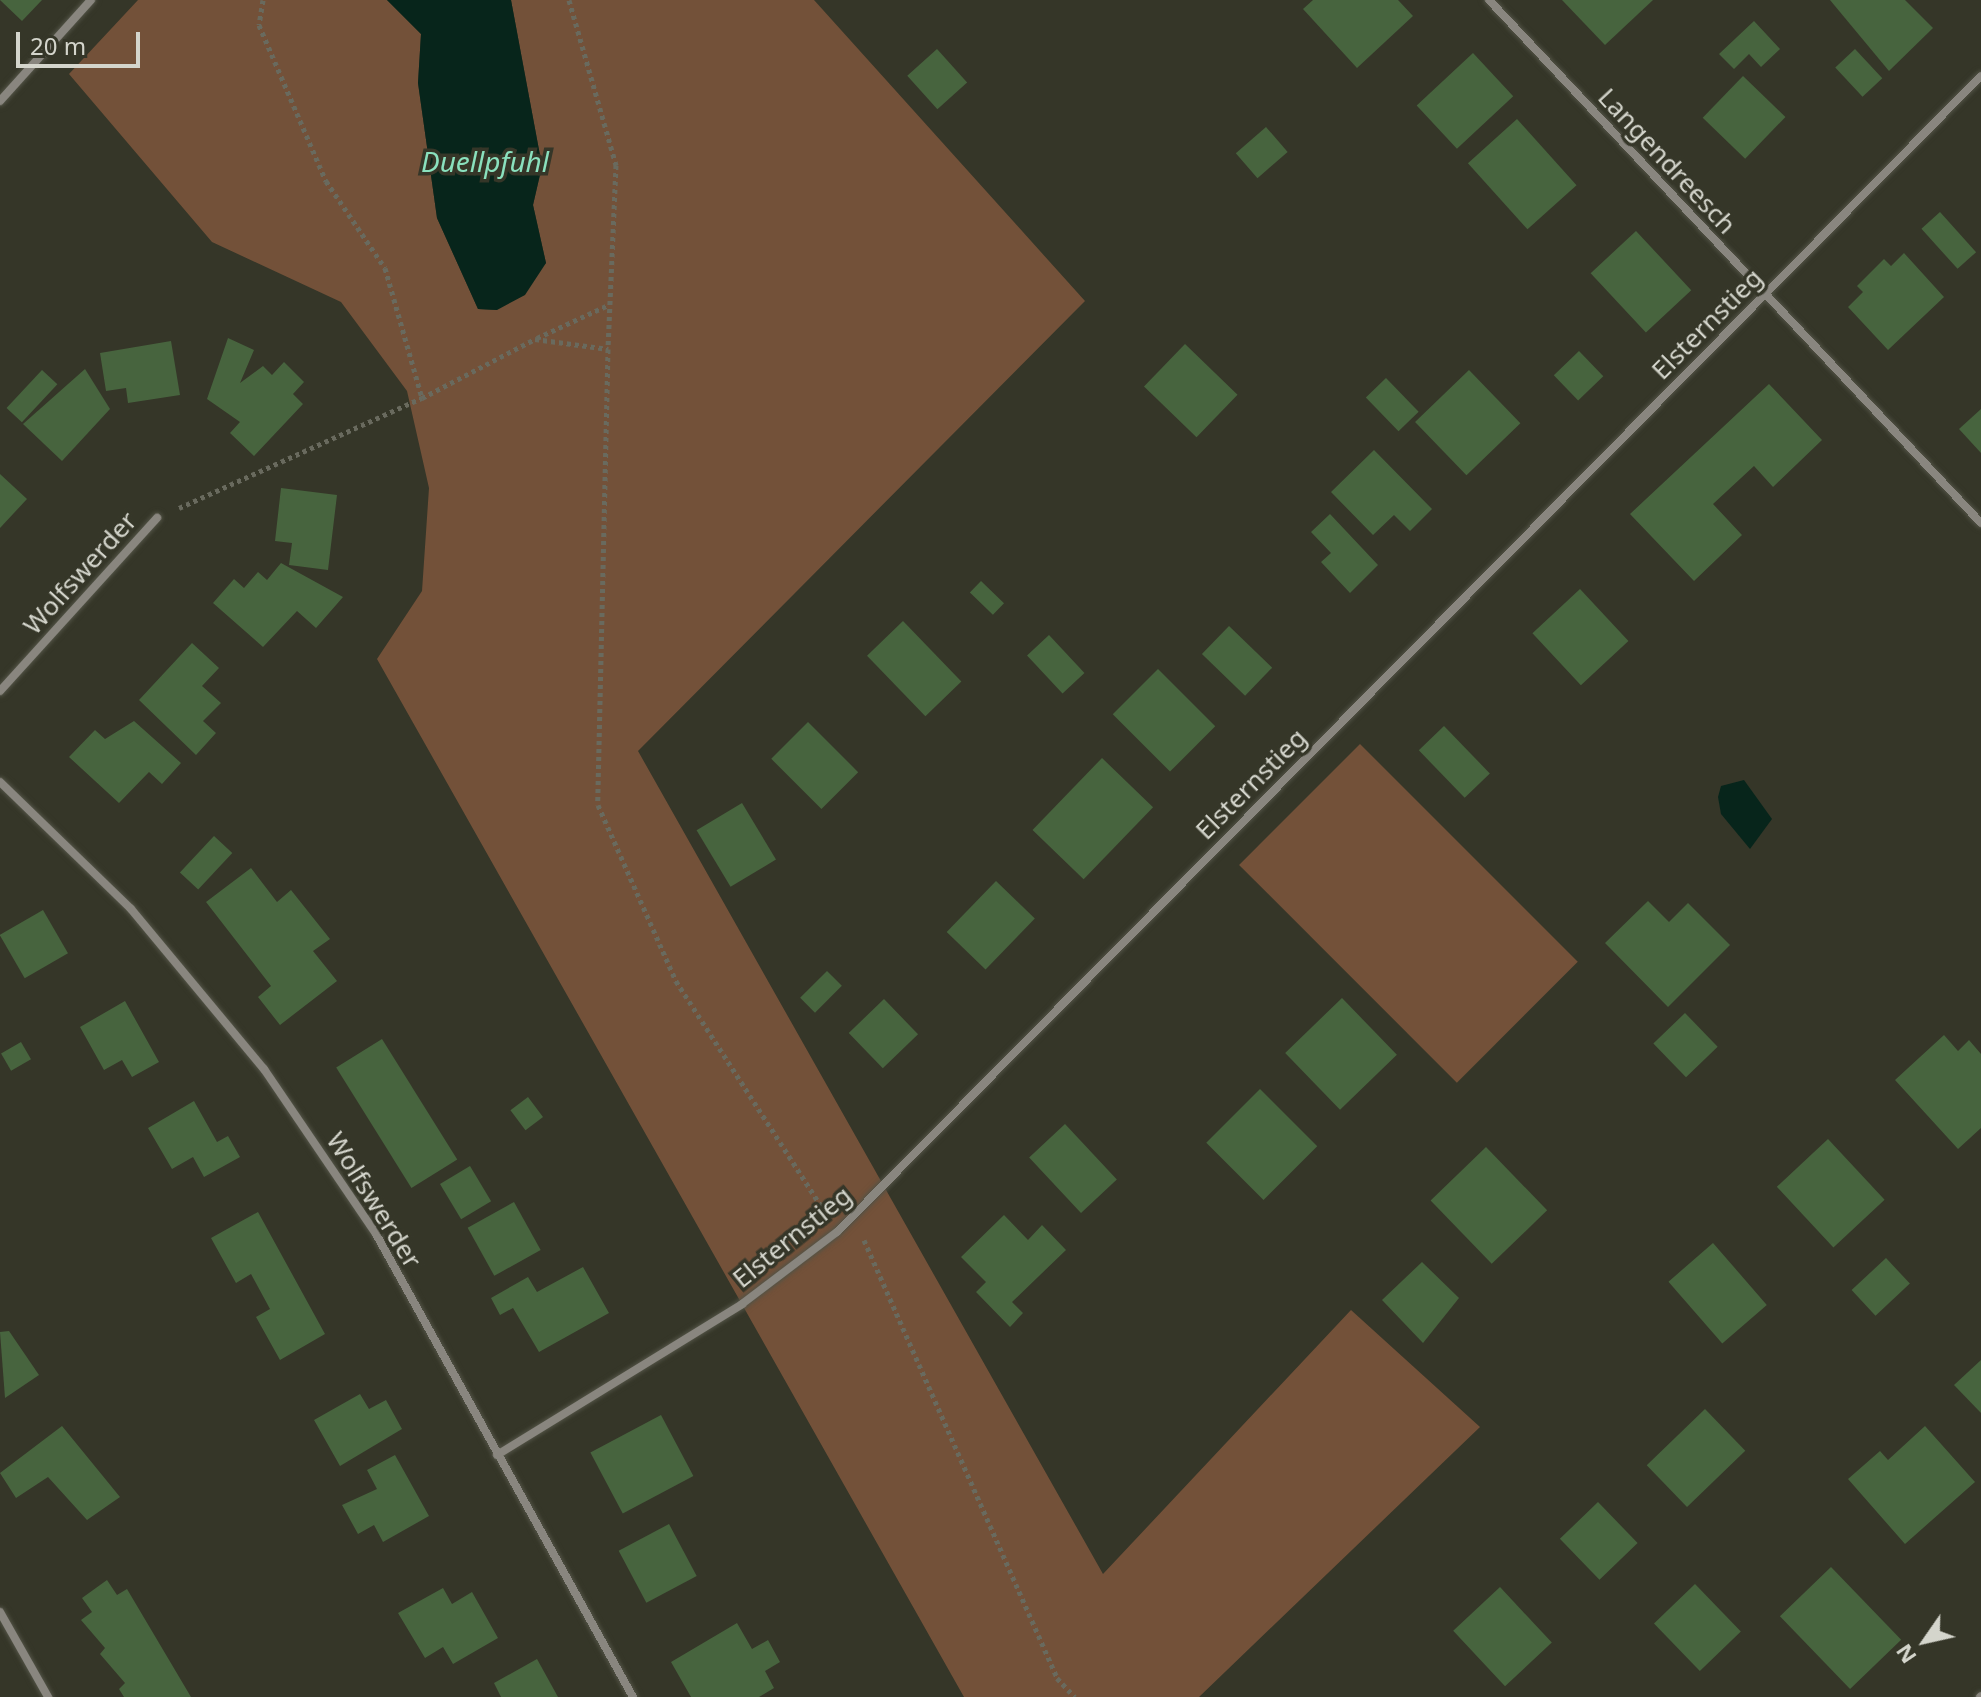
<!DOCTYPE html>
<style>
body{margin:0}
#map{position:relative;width:1981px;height:1697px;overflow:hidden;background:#353628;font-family:"Noto Sans",sans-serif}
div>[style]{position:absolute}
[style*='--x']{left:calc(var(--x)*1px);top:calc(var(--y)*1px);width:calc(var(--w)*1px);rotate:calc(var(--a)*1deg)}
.green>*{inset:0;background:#735139;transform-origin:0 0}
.water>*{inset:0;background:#07251b}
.building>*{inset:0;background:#47643e;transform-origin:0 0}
.path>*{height:5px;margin-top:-2.5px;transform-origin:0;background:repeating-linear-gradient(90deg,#696a5e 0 4px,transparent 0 8px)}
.roads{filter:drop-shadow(0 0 2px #525346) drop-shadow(0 0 2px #525346)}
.street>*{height:8px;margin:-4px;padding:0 4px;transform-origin:4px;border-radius:4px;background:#89867f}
span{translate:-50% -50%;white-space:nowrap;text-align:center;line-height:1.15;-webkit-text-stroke:7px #353628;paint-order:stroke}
.street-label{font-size:26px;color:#d4d5cc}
.water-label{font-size:28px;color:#8ae1be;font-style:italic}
.north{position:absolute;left:1885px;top:1601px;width:80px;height:80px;-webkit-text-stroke:6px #353628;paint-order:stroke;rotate:236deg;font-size:22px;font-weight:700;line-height:32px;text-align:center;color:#d4d5cc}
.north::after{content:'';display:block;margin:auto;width:28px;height:36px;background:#d4d5cc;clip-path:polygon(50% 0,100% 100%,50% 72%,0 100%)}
.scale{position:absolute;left:16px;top:32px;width:124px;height:36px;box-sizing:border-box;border:4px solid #d4d5cc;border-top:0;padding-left:10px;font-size:24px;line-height:28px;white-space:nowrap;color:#d4d5cc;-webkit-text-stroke:6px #353628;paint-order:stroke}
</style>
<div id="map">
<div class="green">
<i style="clip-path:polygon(138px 0,387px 0,421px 34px,418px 83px,437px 218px,478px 309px,496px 310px,546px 263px,533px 205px,542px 166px,511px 0,814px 0,1085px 301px,638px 751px,1103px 1574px,1351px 1310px,1480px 1427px,1199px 1697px,964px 1697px,377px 659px,422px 591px,429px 488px,407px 391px,341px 302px,212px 242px,69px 74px)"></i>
<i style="left:1360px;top:744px;width:308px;height:171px;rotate:45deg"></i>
</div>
<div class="water">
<i style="clip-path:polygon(387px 0,511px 0,542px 166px,533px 205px,546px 263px,525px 295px,497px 310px,478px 309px,437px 218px,418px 83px,421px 34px)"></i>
<i style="clip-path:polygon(1744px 780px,1772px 819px,1750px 849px,1721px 814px,1718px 797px,1721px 786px)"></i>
</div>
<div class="building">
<i style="clip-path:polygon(0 0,42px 0,22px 21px)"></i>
<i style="clip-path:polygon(1313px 0,1398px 0,1413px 16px,1357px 68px,1303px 9px)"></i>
<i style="clip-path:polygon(1562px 0,1653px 0,1605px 45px)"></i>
<i style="clip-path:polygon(1830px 0,1905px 0,1933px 28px,1889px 71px)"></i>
<i style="clip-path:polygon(1754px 21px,1780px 49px,1761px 67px,1749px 54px,1734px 69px,1719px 54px)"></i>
<i style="left:937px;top:49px;width:45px;height:40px;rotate:48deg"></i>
<i style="left:1855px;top:49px;width:40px;height:27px;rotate:47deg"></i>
<i style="left:1473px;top:53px;width:59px;height:77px;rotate:47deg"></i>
<i style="left:1743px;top:76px;width:59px;height:58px;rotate:44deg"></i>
<i style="left:1517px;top:119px;width:89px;height:66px;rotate:48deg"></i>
<i style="left:1266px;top:127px;width:33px;height:40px;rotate:49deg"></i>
<i style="left:1940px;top:212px;width:54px;height:25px;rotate:48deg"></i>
<i style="left:1636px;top:231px;width:81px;height:62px;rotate:47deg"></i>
<i style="clip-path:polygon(1904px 253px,1944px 297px,1888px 350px,1848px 307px,1863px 292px,1857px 286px,1884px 259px,1891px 266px)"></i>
<i style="clip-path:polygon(228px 338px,254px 350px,240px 383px,263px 366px,272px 375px,284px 362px,304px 382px,293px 394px,303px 404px,254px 456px,230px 433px,240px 422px,207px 399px)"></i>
<i style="clip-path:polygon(171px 341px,180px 395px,128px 403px,126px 388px,106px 391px,100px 353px)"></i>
<i style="left:1185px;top:344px;width:73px;height:59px;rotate:44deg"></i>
<i style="left:1579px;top:351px;width:35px;height:35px;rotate:46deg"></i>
<i style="clip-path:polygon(85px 369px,110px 409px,62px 461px,23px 424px)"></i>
<i style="left:42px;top:370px;width:21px;height:52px;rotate:43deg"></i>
<i style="left:1469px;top:370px;width:74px;height:75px;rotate:46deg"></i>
<i style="left:1386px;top:378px;width:47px;height:28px;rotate:46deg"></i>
<i style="clip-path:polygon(1769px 384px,1822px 440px,1773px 487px,1754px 466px,1713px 504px,1742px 535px,1694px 581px,1630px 514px)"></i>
<i style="clip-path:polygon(1981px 409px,1981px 453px,1959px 429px)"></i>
<i style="clip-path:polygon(1374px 450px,1432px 509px,1410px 531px,1394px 515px,1373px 535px,1331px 492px)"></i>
<i style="clip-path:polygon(0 474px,27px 499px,0 528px)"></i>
<i style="clip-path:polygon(281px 488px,337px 495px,328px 570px,289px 565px,292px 543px,275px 541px)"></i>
<i style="clip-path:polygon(1330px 514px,1378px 565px,1350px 593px,1321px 562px,1331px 553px,1311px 532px)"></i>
<i style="clip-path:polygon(281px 563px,343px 597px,316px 628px,297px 611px,263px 647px,213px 603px,234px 579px,244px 588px,258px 572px,267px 580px)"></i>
<i style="left:981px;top:581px;width:32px;height:16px;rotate:44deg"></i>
<i style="left:1580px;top:589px;width:71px;height:65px;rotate:47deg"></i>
<i style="left:903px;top:621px;width:84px;height:50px;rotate:46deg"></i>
<i style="left:1229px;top:626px;width:60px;height:39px;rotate:44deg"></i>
<i style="left:1049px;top:635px;width:52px;height:30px;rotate:47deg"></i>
<i style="clip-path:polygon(192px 643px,219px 668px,202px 686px,221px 703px,203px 721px,216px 733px,196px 755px,139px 700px)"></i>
<i style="left:1158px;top:669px;width:81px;height:64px;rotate:45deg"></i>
<i style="clip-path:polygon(134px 721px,181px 763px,162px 784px,149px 772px,119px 803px,69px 757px,95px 730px,105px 739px)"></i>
<i style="left:808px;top:722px;width:71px;height:52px;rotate:45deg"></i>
<i style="left:1444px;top:726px;width:66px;height:35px;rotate:46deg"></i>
<i style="left:1102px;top:758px;width:71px;height:100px;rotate:44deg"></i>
<i style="left:742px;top:803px;width:66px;height:53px;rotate:59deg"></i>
<i style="left:214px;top:836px;width:25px;height:50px;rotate:43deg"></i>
<i style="clip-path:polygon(251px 868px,277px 902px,291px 890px,330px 939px,313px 951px,337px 981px,280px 1025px,258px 997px,271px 986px,206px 902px)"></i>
<i style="left:996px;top:881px;width:54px;height:71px;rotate:44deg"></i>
<i style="clip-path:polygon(1648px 901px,1669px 922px,1688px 903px,1730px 945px,1668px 1007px,1605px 943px)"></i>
<i style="left:43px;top:910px;width:50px;height:50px;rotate:60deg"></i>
<i style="left:827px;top:971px;width:21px;height:38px;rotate:45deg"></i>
<i style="left:1342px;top:998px;width:79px;height:79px;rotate:46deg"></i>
<i style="left:884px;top:999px;width:49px;height:49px;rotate:46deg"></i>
<i style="clip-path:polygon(125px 1001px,159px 1062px,132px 1077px,122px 1060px,104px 1070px,80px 1027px)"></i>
<i style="left:1685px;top:1013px;width:47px;height:44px;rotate:46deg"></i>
<i style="clip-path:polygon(1944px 1035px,1958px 1051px,1969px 1040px,1981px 1054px,1981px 1128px,1958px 1149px,1895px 1080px)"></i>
<i style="left:382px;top:1039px;width:142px;height:54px;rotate:58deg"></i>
<i style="left:21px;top:1042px;width:20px;height:23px;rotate:60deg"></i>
<i style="left:1260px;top:1089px;width:81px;height:76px;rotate:45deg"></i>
<i style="left:528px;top:1097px;width:25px;height:22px;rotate:53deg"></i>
<i style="clip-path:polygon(194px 1101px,217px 1142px,228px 1136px,240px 1157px,204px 1177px,193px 1157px,172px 1169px,148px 1128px)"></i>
<i style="left:1065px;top:1124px;width:76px;height:49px;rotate:47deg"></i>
<i style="left:1828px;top:1139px;width:83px;height:70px;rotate:47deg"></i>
<i style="left:1486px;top:1147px;width:88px;height:77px;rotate:46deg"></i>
<i style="left:470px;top:1166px;width:41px;height:35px;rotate:59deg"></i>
<i style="left:514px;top:1202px;width:55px;height:53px;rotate:61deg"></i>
<i style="clip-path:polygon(258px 1212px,325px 1334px,280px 1360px,256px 1317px,270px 1309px,251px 1274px,236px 1283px,211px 1238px)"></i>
<i style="clip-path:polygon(1004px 1215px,1028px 1240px,1042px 1225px,1066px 1250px,1012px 1302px,1023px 1313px,1010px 1327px,976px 1292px,986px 1282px,961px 1257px)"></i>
<i style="left:1713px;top:1243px;width:82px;height:59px;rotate:49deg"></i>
<i style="left:1886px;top:1258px;width:35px;height:47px;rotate:47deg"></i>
<i style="clip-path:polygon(1422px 1262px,1459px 1298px,1423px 1343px,1382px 1300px)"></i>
<i style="clip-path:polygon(583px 1267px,609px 1313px,539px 1352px,513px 1308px,500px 1315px,491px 1298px,528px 1277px,537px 1292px)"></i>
<i style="clip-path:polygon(9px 1331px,39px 1375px,5px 1398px,0 1332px)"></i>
<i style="clip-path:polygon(1981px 1360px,1981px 1413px,1954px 1385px)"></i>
<i style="clip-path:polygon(360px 1394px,369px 1409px,386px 1400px,402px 1429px,340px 1466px,314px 1420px)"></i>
<i style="left:1705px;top:1409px;width:58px;height:81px;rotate:46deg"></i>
<i style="left:661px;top:1415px;width:69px;height:80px;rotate:62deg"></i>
<i style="clip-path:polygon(62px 1426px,120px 1497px,87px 1520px,48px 1477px,16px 1498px,0 1473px)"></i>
<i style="clip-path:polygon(1925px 1426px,1975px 1482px,1905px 1544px,1848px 1479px,1880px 1451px,1888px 1460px)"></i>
<i style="clip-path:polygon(395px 1455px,429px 1516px,383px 1542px,374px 1525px,358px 1534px,342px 1505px,377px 1489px,367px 1470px)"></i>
<i style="left:1598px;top:1502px;width:57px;height:53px;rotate:46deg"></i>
<i style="left:669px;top:1524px;width:59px;height:57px;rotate:62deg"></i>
<i style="left:1831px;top:1567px;width:101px;height:71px;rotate:46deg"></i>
<i style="clip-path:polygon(107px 1580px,117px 1595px,127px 1589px,191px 1697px,124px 1697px,119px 1689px,125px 1683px,100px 1654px,105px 1648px,81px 1620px,92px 1612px,82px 1598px)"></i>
<i style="left:1695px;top:1584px;width:66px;height:57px;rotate:46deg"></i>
<i style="left:1500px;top:1587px;width:76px;height:64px;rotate:47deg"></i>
<i style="clip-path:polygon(443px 1588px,452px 1604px,472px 1592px,498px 1638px,453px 1664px,443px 1647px,425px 1658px,398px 1613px)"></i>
<i style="clip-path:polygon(737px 1623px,752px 1649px,768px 1640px,780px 1662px,765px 1671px,774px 1688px,759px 1697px,691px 1697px,671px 1662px)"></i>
<i style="clip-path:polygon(537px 1659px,558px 1697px,501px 1697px,494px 1683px)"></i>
</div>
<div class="path">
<i style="--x:263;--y:0;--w:25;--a:99"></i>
<i style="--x:259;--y:25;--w:170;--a:66.8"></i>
<i style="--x:326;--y:181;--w:105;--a:55.9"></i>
<i style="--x:385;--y:268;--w:135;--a:74.1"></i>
<i style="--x:422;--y:398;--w:127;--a:-27.6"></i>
<i style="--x:535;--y:339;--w:74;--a:7.8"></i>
<i style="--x:608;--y:349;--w:456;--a:91.3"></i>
<i style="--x:598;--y:805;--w:193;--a:66.1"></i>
<i style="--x:676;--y:981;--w:275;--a:57.2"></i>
<i style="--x:569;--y:0;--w:172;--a:74.1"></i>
<i style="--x:616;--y:165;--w:184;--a:92.5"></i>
<i style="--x:537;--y:338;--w:78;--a:-24.9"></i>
<i style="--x:179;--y:508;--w:267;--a:-24.4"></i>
<i style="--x:864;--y:1240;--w:479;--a:66.2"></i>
<i style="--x:1057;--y:1678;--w:26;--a:47"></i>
</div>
<div class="roads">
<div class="street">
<i style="--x:1489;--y:0;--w:718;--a:46.75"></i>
<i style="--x:0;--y:101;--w:136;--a:-48"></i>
<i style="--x:0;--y:691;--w:234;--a:-47.8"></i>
<i style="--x:0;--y:782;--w:182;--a:44.1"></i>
<i style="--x:131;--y:909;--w:208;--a:50.3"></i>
<i style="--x:264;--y:1069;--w:199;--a:55.8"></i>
<i style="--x:376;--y:1234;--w:530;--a:60.97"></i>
<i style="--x:497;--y:1455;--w:288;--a:-31.6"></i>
<i style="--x:742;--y:1304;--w:119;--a:-37.2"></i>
<i style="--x:837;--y:1232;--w:1626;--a:-45.3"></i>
<i style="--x:0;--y:1612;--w:98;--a:60.5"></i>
<i style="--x:1980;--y:1697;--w:1;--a:-45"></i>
</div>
</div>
<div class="street-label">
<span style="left:1667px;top:161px;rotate:47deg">Langendreesch</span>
<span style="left:1707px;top:324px;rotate:-45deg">Elsternstieg</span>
<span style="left:80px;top:573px;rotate:-48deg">Wolfswerder</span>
<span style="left:1251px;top:784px;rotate:-45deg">Elsternstieg</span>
<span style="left:374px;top:1200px;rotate:58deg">Wolfswerder</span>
<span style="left:792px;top:1237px;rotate:-39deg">Elsternstieg</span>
</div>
<div class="water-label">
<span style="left:485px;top:161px">Duellpfuhl</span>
</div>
<div class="north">N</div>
<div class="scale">20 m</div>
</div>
